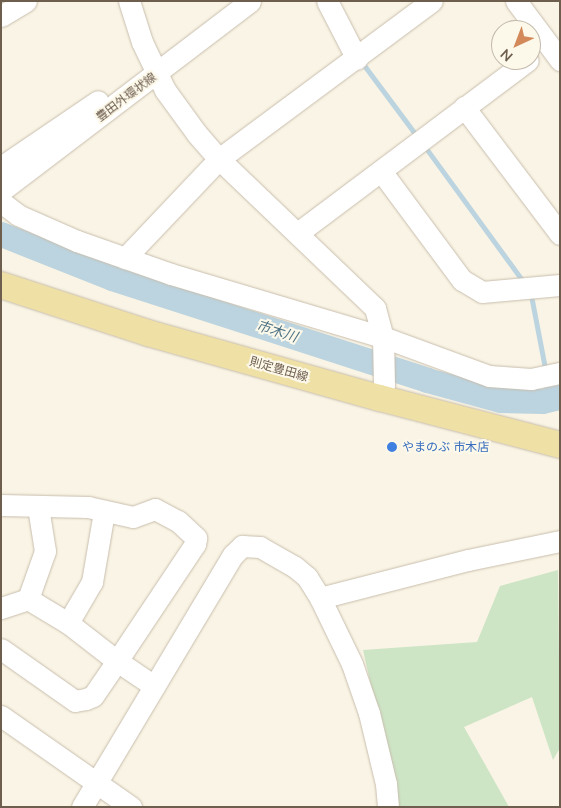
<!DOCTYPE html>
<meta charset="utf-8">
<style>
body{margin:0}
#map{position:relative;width:561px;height:808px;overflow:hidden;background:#f9f4e5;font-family:Mulish,"Noto Sans JP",sans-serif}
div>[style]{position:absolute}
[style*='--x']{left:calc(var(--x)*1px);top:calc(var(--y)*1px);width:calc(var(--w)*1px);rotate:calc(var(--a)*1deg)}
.green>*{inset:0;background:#cde4c5}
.stream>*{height:4.5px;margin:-2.25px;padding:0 2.25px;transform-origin:2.25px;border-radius:2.25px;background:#bcd4df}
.river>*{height:25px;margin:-12.5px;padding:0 12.5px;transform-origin:12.5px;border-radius:12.5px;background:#bcd4df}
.roads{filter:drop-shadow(0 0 1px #c8bdad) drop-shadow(0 0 1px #c8bdad)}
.minor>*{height:21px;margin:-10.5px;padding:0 10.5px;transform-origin:10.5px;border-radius:10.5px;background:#fff}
.major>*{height:26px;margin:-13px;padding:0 13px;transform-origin:13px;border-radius:13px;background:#efe0a6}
.dots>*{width:14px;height:14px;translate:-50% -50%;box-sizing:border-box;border:2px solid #fcf8ea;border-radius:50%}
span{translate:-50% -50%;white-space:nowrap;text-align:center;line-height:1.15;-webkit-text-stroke:4px #fcf8ea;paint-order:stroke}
.street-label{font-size:12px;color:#6e5e4e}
.shop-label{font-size:12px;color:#366cbe}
.left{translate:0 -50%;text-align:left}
.water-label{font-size:14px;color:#4e7385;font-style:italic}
.frame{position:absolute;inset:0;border:2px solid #6e5e4e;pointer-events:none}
.north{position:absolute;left:491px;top:20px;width:50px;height:50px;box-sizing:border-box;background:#fcf8ea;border:1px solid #c3baac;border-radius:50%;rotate:223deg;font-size:14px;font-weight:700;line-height:20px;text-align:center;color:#6e5e4e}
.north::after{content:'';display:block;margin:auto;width:18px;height:22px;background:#d3895a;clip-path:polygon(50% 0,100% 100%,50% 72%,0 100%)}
</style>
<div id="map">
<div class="green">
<i style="clip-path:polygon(558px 570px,560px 748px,553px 760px,532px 697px,464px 727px,509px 807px,398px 807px,363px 650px,477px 642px,500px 586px)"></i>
</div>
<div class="stream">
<i style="--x:365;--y:66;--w:89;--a:53.3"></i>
<i style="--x:424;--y:145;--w:170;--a:53.9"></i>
<i style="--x:531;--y:293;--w:79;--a:79.1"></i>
<i style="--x:542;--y:401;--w:21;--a:-76"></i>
</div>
<div class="river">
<i style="--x:1;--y:234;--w:119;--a:21.6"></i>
<i style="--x:112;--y:278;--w:331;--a:17.9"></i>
<i style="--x:427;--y:380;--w:76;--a:15.3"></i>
<i style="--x:500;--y:400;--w:42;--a:1.4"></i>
<i style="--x:542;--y:401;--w:18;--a:-13"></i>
</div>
<div class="roads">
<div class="minor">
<i style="--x:129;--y:1;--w:43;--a:72.4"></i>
<i style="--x:142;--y:42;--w:53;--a:64.4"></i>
<i style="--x:165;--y:90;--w:54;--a:54"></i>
<i style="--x:197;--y:134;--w:33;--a:49"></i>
<i style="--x:219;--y:159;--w:216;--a:43.7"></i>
<i style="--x:375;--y:308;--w:30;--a:75"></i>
<i style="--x:383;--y:337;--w:48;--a:88.8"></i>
<i style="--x:384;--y:385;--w:14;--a:107"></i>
<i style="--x:327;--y:1;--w:65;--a:62.7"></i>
<i style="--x:516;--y:1;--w:74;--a:53.3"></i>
<i style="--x:1;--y:16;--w:29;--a:-31"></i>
<i style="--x:464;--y:107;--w:159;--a:52.9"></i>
<i style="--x:1;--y:167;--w:117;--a:-34.2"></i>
<i style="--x:381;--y:171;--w:136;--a:53.4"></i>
<i style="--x:462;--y:280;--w:23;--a:31"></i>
<i style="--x:482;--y:292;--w:78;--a:-5.1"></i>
<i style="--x:1;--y:191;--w:313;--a:-37.3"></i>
<i style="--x:1;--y:202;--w:21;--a:37"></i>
<i style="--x:18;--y:215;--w:64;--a:23.8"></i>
<i style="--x:77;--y:241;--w:100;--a:19.3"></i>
<i style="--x:171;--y:274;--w:221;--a:16.6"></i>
<i style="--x:383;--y:337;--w:113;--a:20.2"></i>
<i style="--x:489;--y:376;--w:42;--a:4.1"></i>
<i style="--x:531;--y:379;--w:30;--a:-12"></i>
<i style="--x:299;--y:232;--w:286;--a:-36.9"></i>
<i style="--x:125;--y:258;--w:137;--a:-46.5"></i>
<i style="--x:219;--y:159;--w:265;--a:-36.6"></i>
<i style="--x:1;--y:505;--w:87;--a:1.3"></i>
<i style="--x:88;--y:507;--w:46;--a:12.5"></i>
<i style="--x:133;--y:517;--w:23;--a:-20"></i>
<i style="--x:155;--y:509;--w:26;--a:28"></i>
<i style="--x:178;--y:521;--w:25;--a:43"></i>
<i style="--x:196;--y:538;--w:6;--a:99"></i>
<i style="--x:195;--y:544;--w:141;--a:123.7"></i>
<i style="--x:117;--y:661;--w:42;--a:124.4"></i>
<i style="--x:93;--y:696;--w:8;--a:157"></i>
<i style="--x:86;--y:699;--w:11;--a:170"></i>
<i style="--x:75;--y:701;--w:90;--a:-144.9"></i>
<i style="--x:320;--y:598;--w:73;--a:64.1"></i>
<i style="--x:352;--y:664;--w:52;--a:70.9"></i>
<i style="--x:369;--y:713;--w:73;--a:76.5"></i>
<i style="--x:386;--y:784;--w:23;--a:85"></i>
<i style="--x:28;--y:599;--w:51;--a:-70.5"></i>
<i style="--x:45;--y:551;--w:45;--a:-99"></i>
<i style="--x:1;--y:608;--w:28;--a:-18"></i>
<i style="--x:28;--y:599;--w:47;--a:31"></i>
<i style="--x:68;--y:623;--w:62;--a:37.8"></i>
<i style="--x:117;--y:661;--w:45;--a:34"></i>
<i style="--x:68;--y:623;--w:48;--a:-59.7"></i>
<i style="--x:92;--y:582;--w:71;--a:-80.3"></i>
<i style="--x:1;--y:716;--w:159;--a:35"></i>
<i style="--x:82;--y:807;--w:294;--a:-59.1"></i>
<i style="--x:233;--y:555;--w:13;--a:-45"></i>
<i style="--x:242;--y:546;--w:18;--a:3"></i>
<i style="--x:260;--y:547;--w:40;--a:29.7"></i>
<i style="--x:295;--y:567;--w:16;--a:40"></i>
<i style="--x:307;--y:577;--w:25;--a:58"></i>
<i style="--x:320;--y:598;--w:153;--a:-14.4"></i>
<i style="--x:468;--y:560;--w:94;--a:-11.7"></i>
</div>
<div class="major">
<i style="--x:1;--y:285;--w:155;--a:18.1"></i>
<i style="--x:148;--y:333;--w:241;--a:15.7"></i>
<i style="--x:380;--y:398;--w:186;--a:14.6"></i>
</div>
</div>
<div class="dots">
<i style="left:392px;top:447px;background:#3f7fe0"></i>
</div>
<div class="street-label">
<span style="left:126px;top:97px;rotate:-37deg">豊田外環状線</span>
<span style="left:279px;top:369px;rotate:16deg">則定豊田線</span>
</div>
<div class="shop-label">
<span class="left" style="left:402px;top:447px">やまのぶ 市木店</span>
</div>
<div class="water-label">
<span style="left:277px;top:331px;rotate:18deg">市木川</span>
</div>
<div class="frame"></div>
<div class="north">N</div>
</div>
